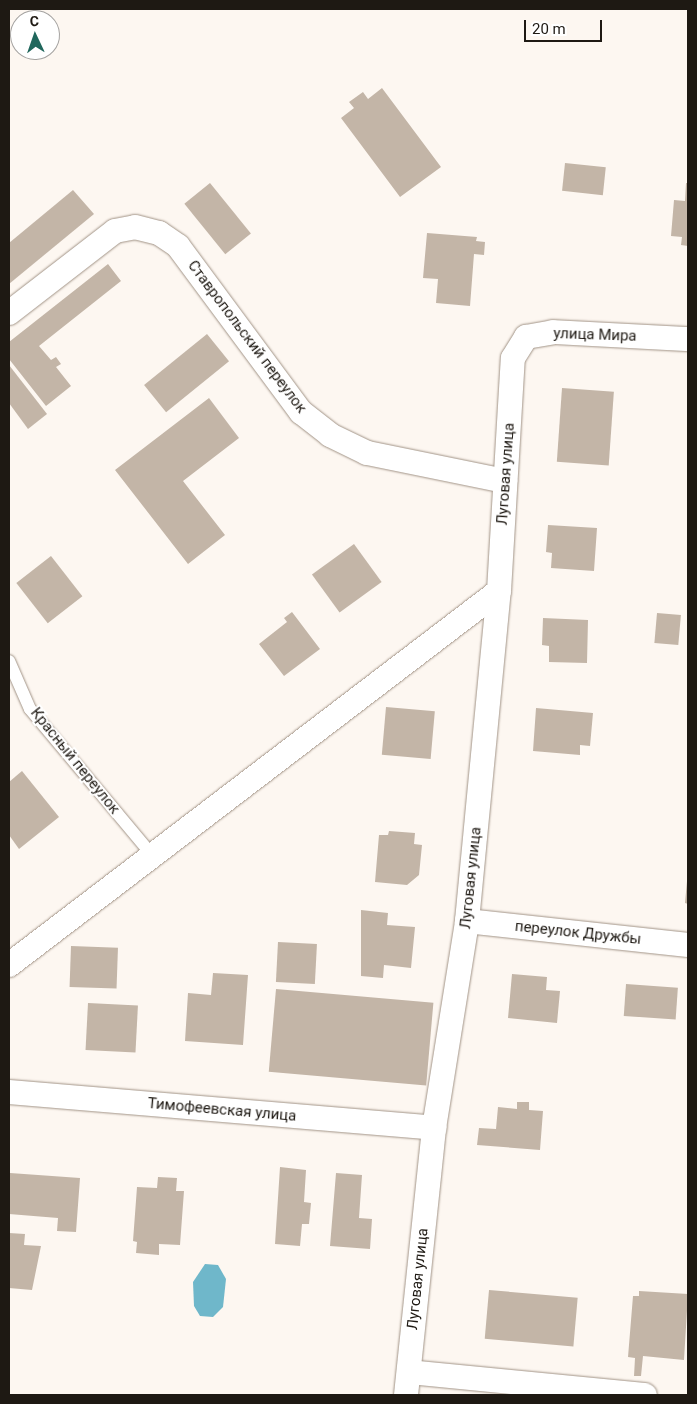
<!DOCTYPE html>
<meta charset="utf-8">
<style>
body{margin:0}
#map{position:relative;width:697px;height:1404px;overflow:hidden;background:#fdf7f1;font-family:Roboto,sans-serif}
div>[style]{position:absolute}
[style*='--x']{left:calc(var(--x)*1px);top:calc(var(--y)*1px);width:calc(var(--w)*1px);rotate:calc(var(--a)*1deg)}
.water>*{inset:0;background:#6fb7ca}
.building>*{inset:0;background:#c3b5a7;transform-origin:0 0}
.roads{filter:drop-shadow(0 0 1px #a29487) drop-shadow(0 0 1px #a29487)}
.service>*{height:12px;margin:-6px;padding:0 6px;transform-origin:6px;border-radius:6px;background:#fff}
.minor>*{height:24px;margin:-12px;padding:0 12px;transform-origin:12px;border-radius:12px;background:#fff}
span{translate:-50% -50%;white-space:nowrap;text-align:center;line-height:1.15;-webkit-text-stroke:4px #fff;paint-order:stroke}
.street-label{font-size:15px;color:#1e1913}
.frame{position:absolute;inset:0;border:10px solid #1e1913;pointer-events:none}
.north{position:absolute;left:10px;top:10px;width:50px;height:50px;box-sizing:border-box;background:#fff;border:1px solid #a5a3a1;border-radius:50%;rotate:357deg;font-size:14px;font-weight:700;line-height:20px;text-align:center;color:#1e1913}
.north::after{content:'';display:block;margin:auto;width:18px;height:22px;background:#20675c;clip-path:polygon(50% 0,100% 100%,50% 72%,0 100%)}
.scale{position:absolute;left:524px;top:20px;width:78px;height:22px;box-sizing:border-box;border:2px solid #1e1913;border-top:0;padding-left:6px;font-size:15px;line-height:18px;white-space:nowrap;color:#1e1913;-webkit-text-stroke:4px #fff;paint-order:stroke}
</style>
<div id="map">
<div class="water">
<i style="clip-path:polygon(205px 1264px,218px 1265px,226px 1279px,223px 1307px,213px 1317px,200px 1316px,194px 1306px,193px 1282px)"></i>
</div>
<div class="building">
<i style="clip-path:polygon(382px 88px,441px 167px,400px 197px,341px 118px,354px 108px,349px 102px,363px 92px,368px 99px)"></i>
<i style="left:565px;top:163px;width:41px;height:28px;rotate:6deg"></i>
<i style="left:210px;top:183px;width:65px;height:33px;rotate:51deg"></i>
<i style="clip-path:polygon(686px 183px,688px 183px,688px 246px,681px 245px,682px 237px,671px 236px,674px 200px,685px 201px)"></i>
<i style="clip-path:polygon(73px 190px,94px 214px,9px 284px,9px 243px)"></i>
<i style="clip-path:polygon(427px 233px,477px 237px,476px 241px,485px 242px,484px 255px,474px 254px,470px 306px,436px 303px,438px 279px,423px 278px)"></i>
<i style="clip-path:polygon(108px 264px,121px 281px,39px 346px,51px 360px,56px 357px,61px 364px,56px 367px,71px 386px,46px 406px,9px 359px,9px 342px)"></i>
<i style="left:207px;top:334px;width:35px;height:81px;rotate:51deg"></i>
<i style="clip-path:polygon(9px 365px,47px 414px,28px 429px,9px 403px)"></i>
<i style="left:562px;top:388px;width:52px;height:74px;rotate:4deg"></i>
<i style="clip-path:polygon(209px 398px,239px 438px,183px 481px,225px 535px,188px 564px,115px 470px)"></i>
<i style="clip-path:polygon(548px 525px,597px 528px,594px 571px,551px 568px,552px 553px,546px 552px)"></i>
<i style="left:354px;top:544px;width:47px;height:52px;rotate:54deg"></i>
<i style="left:51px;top:556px;width:51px;height:44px;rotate:52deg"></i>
<i style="clip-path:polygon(292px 612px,320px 649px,284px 676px,259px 644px,287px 622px,284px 618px)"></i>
<i style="left:657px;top:613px;width:24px;height:30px;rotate:5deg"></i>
<i style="clip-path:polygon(543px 618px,588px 620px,587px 663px,549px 662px,549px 646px,542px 645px)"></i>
<i style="left:386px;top:707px;width:49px;height:48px;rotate:5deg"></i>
<i style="clip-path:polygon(536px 708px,593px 713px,590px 746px,580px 745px,580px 755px,533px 751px)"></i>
<i style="clip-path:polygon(22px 771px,59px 817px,19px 849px,9px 835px,9px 782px)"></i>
<i style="clip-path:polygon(389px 831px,415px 833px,414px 844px,422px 845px,419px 875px,407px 885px,375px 882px,379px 835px,388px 835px)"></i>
<i style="clip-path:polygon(687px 881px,688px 881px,688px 904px,685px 903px)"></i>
<i style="clip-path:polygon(361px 910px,388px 913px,387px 925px,415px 927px,411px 968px,384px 965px,383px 978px,361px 976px)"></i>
<i style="left:278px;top:942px;width:39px;height:40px;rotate:3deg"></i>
<i style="left:71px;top:946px;width:47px;height:41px;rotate:2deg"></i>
<i style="clip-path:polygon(213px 973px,248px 975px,243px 1045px,185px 1041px,188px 993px,211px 995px)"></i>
<i style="clip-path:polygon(512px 974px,547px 977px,546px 990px,560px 991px,557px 1023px,508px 1018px)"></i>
<i style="left:626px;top:984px;width:52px;height:32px;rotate:4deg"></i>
<i style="left:276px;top:989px;width:158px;height:83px;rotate:5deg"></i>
<i style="left:88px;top:1003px;width:50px;height:47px;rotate:3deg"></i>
<i style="clip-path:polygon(517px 1102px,529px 1102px,529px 1110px,543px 1111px,540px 1150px,477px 1145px,479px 1128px,496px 1129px,498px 1107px,517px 1109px)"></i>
<i style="clip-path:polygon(280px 1167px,306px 1170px,304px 1202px,311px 1203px,309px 1224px,302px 1224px,300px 1246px,275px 1244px)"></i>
<i style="clip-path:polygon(10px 1173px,80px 1178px,76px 1232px,57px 1231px,58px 1218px,9px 1214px)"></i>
<i style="clip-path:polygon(336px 1173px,362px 1175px,359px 1218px,372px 1219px,370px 1249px,330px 1246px)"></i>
<i style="clip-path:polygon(158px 1177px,177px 1178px,176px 1191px,184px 1191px,180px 1245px,159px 1244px,159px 1255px,136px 1253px,137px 1242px,133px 1241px,137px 1187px,157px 1188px)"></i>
<i style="clip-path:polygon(9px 1233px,25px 1234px,24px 1245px,41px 1246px,32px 1290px,9px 1288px)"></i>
<i style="left:489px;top:1290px;width:89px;height:49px;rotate:5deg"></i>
<i style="clip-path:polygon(639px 1291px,688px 1294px,684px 1360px,643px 1356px,641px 1376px,634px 1376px,635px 1358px,628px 1357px,633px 1296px,639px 1296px)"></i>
</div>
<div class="roads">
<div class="service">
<i style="--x:9;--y:661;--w:52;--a:66.4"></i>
<i style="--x:30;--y:709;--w:190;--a:50.1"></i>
</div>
<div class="minor">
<i style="--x:9;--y:313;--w:134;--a:-37.7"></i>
<i style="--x:115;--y:231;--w:20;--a:-11"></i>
<i style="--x:135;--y:227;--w:25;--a:14"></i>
<i style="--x:159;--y:233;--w:23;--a:34"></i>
<i style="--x:178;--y:246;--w:207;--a:53.5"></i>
<i style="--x:301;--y:412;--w:37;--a:38"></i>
<i style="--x:330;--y:435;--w:41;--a:25.9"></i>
<i style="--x:367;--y:453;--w:141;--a:11.5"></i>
<i style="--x:467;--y:921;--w:222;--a:6.2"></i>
<i style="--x:9;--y:965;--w:616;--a:-37.35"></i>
<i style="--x:9;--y:1092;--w:427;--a:4.8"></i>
<i style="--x:409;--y:1372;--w:237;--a:5.6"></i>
<i style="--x:406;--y:1395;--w:268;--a:-84"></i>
<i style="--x:434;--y:1128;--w:210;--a:-80.9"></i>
<i style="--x:467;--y:921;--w:332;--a:-84.5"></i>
<i style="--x:499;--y:591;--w:233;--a:-86.6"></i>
<i style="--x:513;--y:358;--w:25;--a:-58"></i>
<i style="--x:526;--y:337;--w:27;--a:-10"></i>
<i style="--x:553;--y:332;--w:135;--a:3"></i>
</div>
</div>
<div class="street-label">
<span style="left:595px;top:335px;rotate:2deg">улица Мира</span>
<span style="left:247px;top:337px;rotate:53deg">Ставропольский переулок</span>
<span style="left:506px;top:474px;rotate:-86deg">Луговая улица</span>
<span style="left:75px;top:761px;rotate:51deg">Красный переулок</span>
<span style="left:471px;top:878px;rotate:-84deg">Луговая улица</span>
<span style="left:578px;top:933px;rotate:6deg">переулок Дружбы</span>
<span style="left:222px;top:1110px;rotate:5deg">Тимофеевская улица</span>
<span style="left:418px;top:1279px;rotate:-84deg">Луговая улица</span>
</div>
<div class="frame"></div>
<div class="north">С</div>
<div class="scale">20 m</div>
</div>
